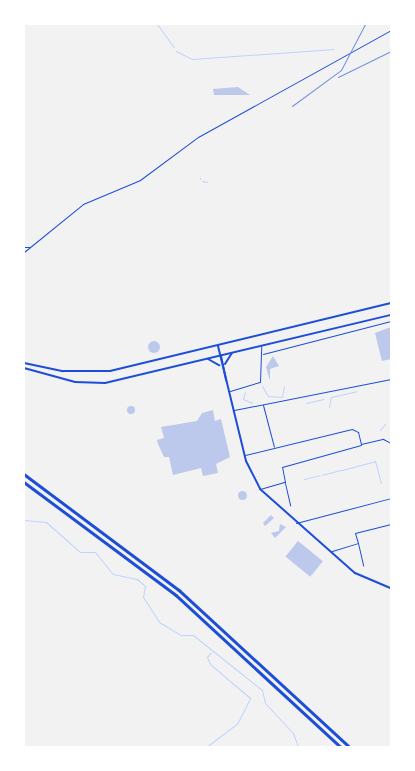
<!DOCTYPE html>
<style>
body{margin:0}
#map{position:relative;width:415px;height:771px;overflow:hidden;background:#f2f2f2;font-family:Figtree,sans-serif}
div>[style]{position:absolute}
[style*='--x']{left:calc(var(--x)*1px);top:calc(var(--y)*1px);width:calc(var(--w)*1px);rotate:calc(var(--a)*1deg)}
.stream>*{height:1px;margin:-0.5px;padding:0 0.5px;transform-origin:0.5px;border-radius:0.5px;background:#bfd3fe}
.building>*{inset:0;background:#bdc9ec;transform-origin:0 0}
.round{border-radius:50%}
.minor>*{height:1px;margin:-0.5px;padding:0 0.5px;transform-origin:0.5px;border-radius:0.5px;background:#1d4ed8}
.tertiary>*{height:2px;margin:-1px;padding:0 1px;transform-origin:1px;border-radius:1px;background:#1d4ed8}
.trunk>*{height:2.5px;margin:-1.25px;padding:0 1.25px;transform-origin:1.25px;border-radius:1.25px;background:#1d4ed8}
.rail>*{height:1px;margin:-0.5px;padding:0 0.5px;transform-origin:0.5px;border-radius:0.5px;background:#7290e2}
span{translate:-50% -50%;white-space:nowrap;text-align:center;line-height:1.15;-webkit-text-stroke:5px #fff;paint-order:stroke}
.frame{position:absolute;inset:0;border:25px solid #fff;pointer-events:none}
</style>
<div id="map">
<div class="stream">
<i style="--x:157;--y:24;--w:29;--a:54"></i>
<i style="--x:176;--y:51;--w:18;--a:27"></i>
<i style="--x:192;--y:59;--w:142;--a:-4"></i>
<i style="--x:200;--y:178;--w:1;--a:90"></i>
<i style="--x:202;--y:181;--w:5;--a:11"></i>
<i style="--x:262;--y:386;--w:12;--a:59"></i>
<i style="--x:268;--y:396;--w:14;--a:4"></i>
<i style="--x:282;--y:397;--w:11;--a:-80"></i>
<i style="--x:245;--y:392;--w:7;--a:106"></i>
<i style="--x:243;--y:399;--w:10;--a:24"></i>
<i style="--x:306;--y:403;--w:18;--a:-13"></i>
<i style="--x:329;--y:407;--w:10;--a:-79"></i>
<i style="--x:331;--y:397;--w:26;--a:-13"></i>
<i style="--x:380;--y:430;--w:8;--a:-50"></i>
<i style="--x:342;--y:470;--w:34;--a:-15"></i>
<i style="--x:375;--y:461;--w:23;--a:75"></i>
<i style="--x:322;--y:475;--w:20;--a:-15"></i>
<i style="--x:304;--y:479;--w:16;--a:-14"></i>
<i style="--x:24;--y:520;--w:22;--a:5"></i>
<i style="--x:46;--y:522;--w:45;--a:41.4"></i>
<i style="--x:80;--y:552;--w:15;--a:0"></i>
<i style="--x:95;--y:552;--w:28;--a:51"></i>
<i style="--x:113;--y:574;--w:25;--a:12"></i>
<i style="--x:137;--y:579;--w:11;--a:41"></i>
<i style="--x:145;--y:586;--w:11;--a:100"></i>
<i style="--x:143;--y:597;--w:30;--a:57"></i>
<i style="--x:159;--y:622;--w:26;--a:31"></i>
<i style="--x:181;--y:635;--w:12;--a:0"></i>
<i style="--x:193;--y:635;--w:88;--a:38.6"></i>
<i style="--x:262;--y:690;--w:13;--a:77"></i>
<i style="--x:265;--y:703;--w:41;--a:47"></i>
<i style="--x:293;--y:733;--w:15;--a:70"></i>
<i style="--x:391;--y:540;--w:2;--a:90"></i>
<i style="--x:206;--y:747;--w:39;--a:-37"></i>
<i style="--x:237;--y:724;--w:29;--a:-63"></i>
<i style="--x:250;--y:698;--w:52;--a:-139.6"></i>
<i style="--x:210;--y:664;--w:8;--a:-113"></i>
<i style="--x:207;--y:657;--w:6;--a:-51"></i>
</div>
<div class="building">
<i style="clip-path:polygon(238px 87px,250px 95px,214px 95px,213px 89px)"></i>
<i style="clip-path:polygon(391px 327px,391px 359px,382px 361px,375px 333px)"></i>
<i class="round" style="left:148px;top:341px;width:12px;height:12px"></i>
<i style="clip-path:polygon(273px 356px,279px 366px,270px 369px,270px 381px,266px 367px)"></i>
<i class="round" style="left:127px;top:406px;width:8px;height:8px"></i>
<i style="clip-path:polygon(213px 410px,215px 421px,221px 419px,230px 457px,216px 464px,218px 473px,203px 476px,201px 468px,173px 475px,169px 457px,164px 457px,158px 444px,157px 440px,164px 438px,161px 427px,197px 421px,202px 413px)"></i>
<i class="round" style="left:237.5px;top:490.5px;width:9px;height:9px"></i>
<i style="clip-path:polygon(271px 515px,274px 518px,265px 526px,263px 523px)"></i>
<i style="clip-path:polygon(280px 524px,286px 527px,275px 538px,271px 533px,279px 531px)"></i>
<i style="left:298px;top:541px;width:32px;height:20px;rotate:39deg"></i>
</div>
<div class="minor">
<i style="--x:24;--y:247;--w:6;--a:0"></i>
<i style="--x:24;--y:252;--w:76;--a:-39.1"></i>
<i style="--x:83;--y:204;--w:62;--a:-22.8"></i>
<i style="--x:140;--y:180;--w:72;--a:-36.6"></i>
<i style="--x:198;--y:137;--w:221;--a:-29"></i>
<i style="--x:263;--y:354;--w:132;--a:-14.5"></i>
<i style="--x:230;--y:391;--w:31;--a:-17"></i>
<i style="--x:260;--y:382;--w:36;--a:-88"></i>
<i style="--x:263;--y:405;--w:43;--a:75.3"></i>
<i style="--x:234;--y:410;--w:160;--a:-11.2"></i>
<i style="--x:361;--y:444;--w:23;--a:-13"></i>
<i style="--x:383;--y:439;--w:9;--a:27"></i>
<i style="--x:245;--y:455;--w:110;--a:-13.7"></i>
<i style="--x:352;--y:429;--w:7;--a:27"></i>
<i style="--x:358;--y:432;--w:12;--a:76"></i>
<i style="--x:285;--y:483;--w:23;--a:77"></i>
<i style="--x:260;--y:489;--w:26;--a:-16"></i>
<i style="--x:285;--y:482;--w:15;--a:-101"></i>
<i style="--x:282;--y:467;--w:82;--a:-15.6"></i>
<i style="--x:296;--y:523;--w:98;--a:-14.7"></i>
<i style="--x:358;--y:543;--w:23;--a:77"></i>
<i style="--x:332;--y:551;--w:27;--a:-17"></i>
<i style="--x:358;--y:543;--w:10;--a:-107"></i>
<i style="--x:355;--y:533;--w:37;--a:-14"></i>
</div>
<div class="tertiary">
<i style="--x:218;--y:346;--w:118;--a:76.3"></i>
<i style="--x:246;--y:461;--w:31;--a:63"></i>
<i style="--x:260;--y:489;--w:127;--a:41.5"></i>
<i style="--x:355;--y:573;--w:39;--a:23"></i>
<i style="--x:221;--y:356;--w:25;--a:78"></i>
<i style="--x:208;--y:359;--w:13;--a:29"></i>
<i style="--x:24;--y:363;--w:40;--a:12"></i>
<i style="--x:63;--y:371;--w:47;--a:0"></i>
<i style="--x:110;--y:371;--w:289;--a:-13.6"></i>
<i style="--x:225;--y:364;--w:13;--a:-58"></i>
<i style="--x:24;--y:368;--w:53;--a:15.4"></i>
<i style="--x:75;--y:382;--w:30;--a:2"></i>
<i style="--x:105;--y:383;--w:294;--a:-13.4"></i>
</div>
<div class="trunk">
<i style="--x:24;--y:474;--w:194;--a:36.8"></i>
<i style="--x:179;--y:590;--w:232;--a:42.6"></i>
<i style="--x:24;--y:482;--w:189;--a:36.6"></i>
<i style="--x:176;--y:595;--w:224;--a:42.7"></i>
</div>
<div class="rail">
<i style="--x:338;--y:77;--w:59;--a:-26.1"></i>
<i style="--x:292;--y:106;--w:61;--a:-36.3"></i>
<i style="--x:341;--y:70;--w:52;--a:-62.4"></i>
</div>
<div class="frame"></div>
</div>
